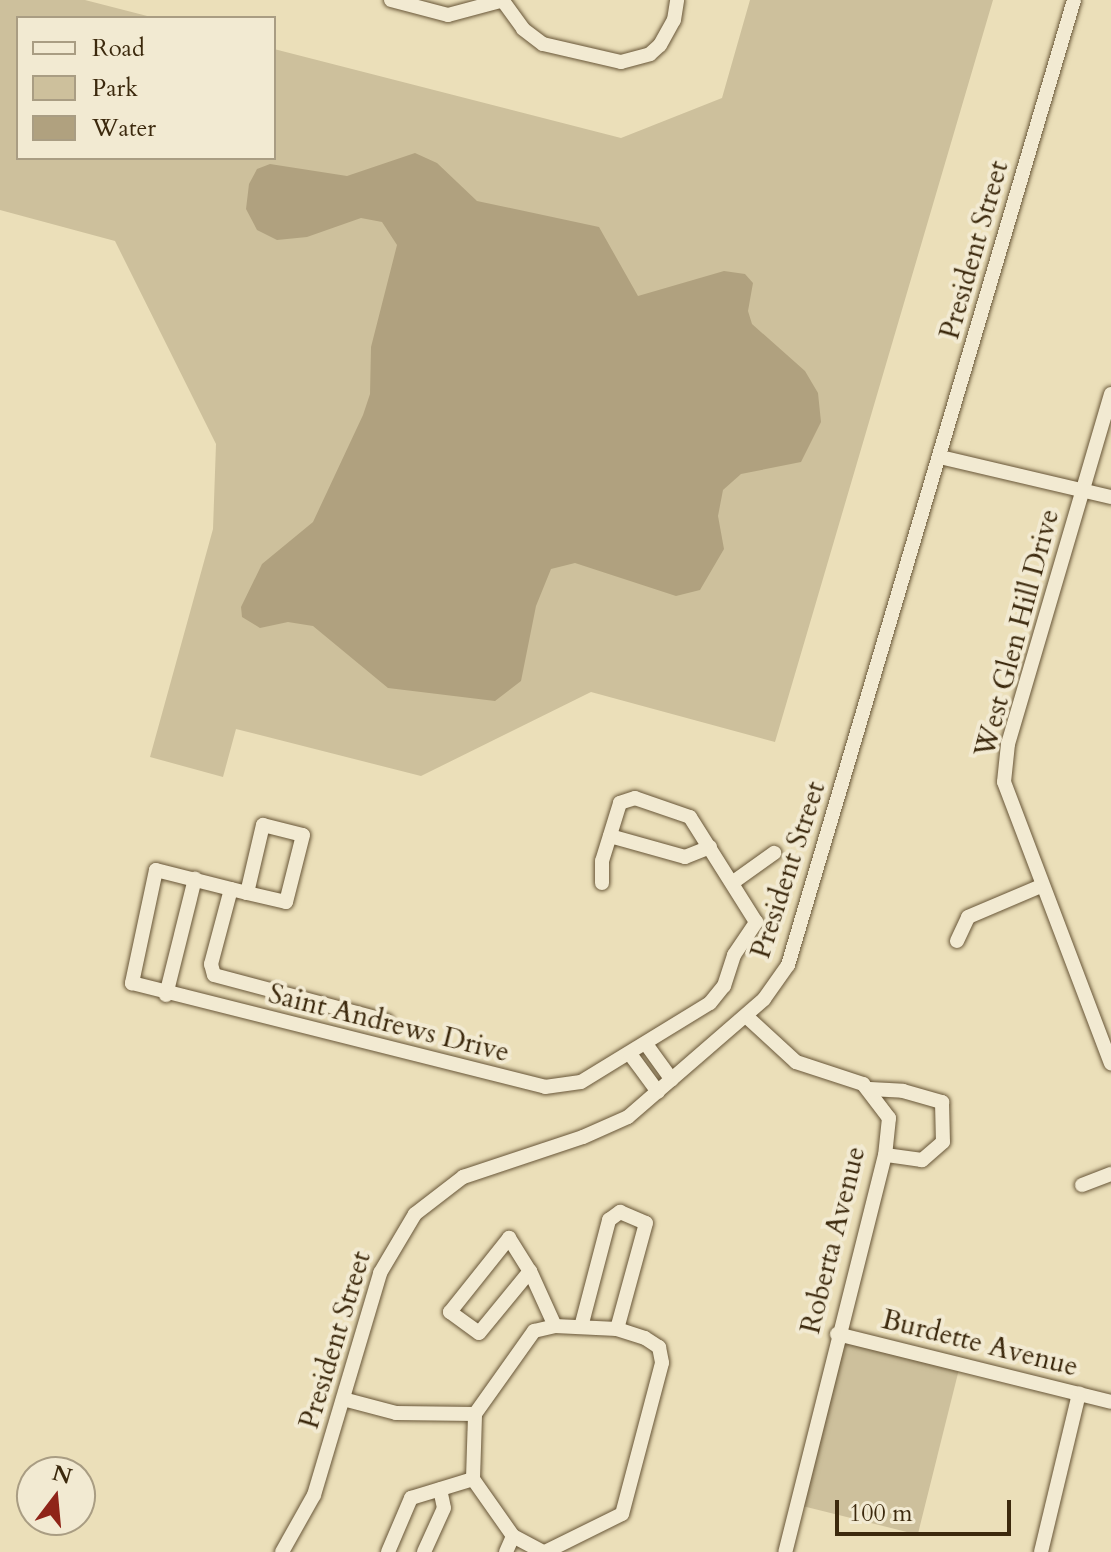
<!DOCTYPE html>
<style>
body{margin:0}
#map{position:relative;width:1111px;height:1552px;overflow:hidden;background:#ebdfb9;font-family:Cardo,serif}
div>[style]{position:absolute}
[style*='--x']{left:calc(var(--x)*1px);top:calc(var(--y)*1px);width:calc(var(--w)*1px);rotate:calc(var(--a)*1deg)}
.green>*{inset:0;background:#cdc09c;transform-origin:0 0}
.water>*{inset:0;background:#b0a17f}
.roads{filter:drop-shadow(0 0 2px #685638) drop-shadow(0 0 2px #685638)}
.street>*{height:14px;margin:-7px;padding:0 7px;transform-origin:7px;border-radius:7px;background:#f2ead2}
span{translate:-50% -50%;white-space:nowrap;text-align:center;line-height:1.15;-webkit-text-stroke:8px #f2ead2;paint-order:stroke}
.street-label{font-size:28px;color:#3c290d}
.legend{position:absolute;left:16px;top:16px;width:260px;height:144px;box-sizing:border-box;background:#f2ead2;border:2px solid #a99d83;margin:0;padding:10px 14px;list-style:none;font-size:24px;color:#3c290d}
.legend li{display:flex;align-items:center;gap:16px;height:40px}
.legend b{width:40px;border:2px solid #a99d83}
.north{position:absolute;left:16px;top:1456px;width:80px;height:80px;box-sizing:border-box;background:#f2ead2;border:2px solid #a99d83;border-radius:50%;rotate:16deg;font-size:22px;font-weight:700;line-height:32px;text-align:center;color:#3c290d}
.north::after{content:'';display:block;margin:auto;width:28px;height:36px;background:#8f2418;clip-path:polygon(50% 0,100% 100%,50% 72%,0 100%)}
.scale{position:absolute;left:835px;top:1500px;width:176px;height:36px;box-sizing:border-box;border:4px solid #3c290d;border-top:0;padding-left:10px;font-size:24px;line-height:28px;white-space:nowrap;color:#3c290d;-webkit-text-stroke:6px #f2ead2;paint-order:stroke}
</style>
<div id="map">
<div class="green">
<i style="clip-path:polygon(0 0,85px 0,155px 18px,18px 18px,18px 158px,274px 158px,274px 49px,621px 138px,722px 98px,750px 0,993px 0,775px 742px,591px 692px,421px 776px,236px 729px,223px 777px,150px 757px,213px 529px,216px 444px,115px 241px,0 210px)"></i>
<i style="left:840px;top:1338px;width:123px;height:172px;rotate:14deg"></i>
</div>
<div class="water">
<i style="clip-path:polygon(415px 153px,437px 163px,477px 201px,599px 227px,638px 296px,724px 271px,745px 274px,753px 283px,748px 311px,752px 324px,805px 371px,818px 393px,821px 422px,801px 462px,741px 474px,723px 490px,718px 516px,724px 549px,700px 590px,676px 596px,575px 563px,551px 569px,536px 606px,521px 681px,495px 701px,388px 688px,313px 626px,288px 622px,260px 628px,242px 617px,241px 607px,262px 564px,313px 522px,363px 415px,370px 394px,371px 347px,397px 245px,382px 222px,361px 218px,307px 237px,277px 240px,257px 230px,246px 209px,249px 184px,257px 169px,270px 164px,347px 176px)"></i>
</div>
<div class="roads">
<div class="street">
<i style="--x:391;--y:0;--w:59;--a:14.7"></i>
<i style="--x:448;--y:15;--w:58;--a:-15"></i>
<i style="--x:503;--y:1;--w:34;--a:54"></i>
<i style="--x:523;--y:29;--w:25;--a:37"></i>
<i style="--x:543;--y:44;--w:80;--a:13"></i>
<i style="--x:621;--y:62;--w:30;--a:-15"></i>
<i style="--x:650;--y:54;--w:13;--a:-42"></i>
<i style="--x:660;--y:45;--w:29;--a:-61"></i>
<i style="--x:674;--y:20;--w:20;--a:-81"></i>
<i style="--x:1111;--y:394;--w:365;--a:106.4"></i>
<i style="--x:1008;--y:744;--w:38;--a:96"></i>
<i style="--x:1004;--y:782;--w:301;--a:69.2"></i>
<i style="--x:940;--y:457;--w:176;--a:13.2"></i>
<i style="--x:610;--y:836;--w:78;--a:15.6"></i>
<i style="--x:685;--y:857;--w:27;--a:-22"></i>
<i style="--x:732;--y:883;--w:52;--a:-35.5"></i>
<i style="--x:231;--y:889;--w:78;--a:104.9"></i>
<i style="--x:211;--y:964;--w:11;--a:75"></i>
<i style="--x:214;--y:975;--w:179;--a:14.9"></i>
<i style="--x:247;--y:893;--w:70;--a:-76.8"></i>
<i style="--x:263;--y:825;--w:41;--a:14"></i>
<i style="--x:303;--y:835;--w:69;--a:104.2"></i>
<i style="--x:286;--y:902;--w:40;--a:-167"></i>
<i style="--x:247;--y:893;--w:94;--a:-165.8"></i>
<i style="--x:156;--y:870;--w:116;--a:102"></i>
<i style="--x:132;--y:983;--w:426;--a:14.1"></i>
<i style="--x:545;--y:1087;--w:36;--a:-8"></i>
<i style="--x:581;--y:1082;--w:151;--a:-31.5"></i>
<i style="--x:710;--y:1003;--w:22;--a:-51"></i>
<i style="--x:724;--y:986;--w:33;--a:-72"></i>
<i style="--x:734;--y:955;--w:40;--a:-56"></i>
<i style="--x:756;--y:922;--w:124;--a:-122.2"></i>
<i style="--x:690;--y:817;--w:58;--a:-160.9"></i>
<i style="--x:635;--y:798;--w:16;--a:162"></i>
<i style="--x:620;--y:803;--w:61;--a:107.2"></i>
<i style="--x:602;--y:861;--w:22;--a:90"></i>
<i style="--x:957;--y:941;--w:26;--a:-65"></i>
<i style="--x:968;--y:917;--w:79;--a:-23"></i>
<i style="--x:166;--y:995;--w:120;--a:-76"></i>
<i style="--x:746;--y:1016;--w:68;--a:42.6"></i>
<i style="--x:796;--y:1062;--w:71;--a:18.2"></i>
<i style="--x:863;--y:1084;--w:43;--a:52.6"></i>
<i style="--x:889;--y:1118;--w:37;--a:96"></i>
<i style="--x:885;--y:1155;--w:409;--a:104.1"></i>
<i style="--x:646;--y:1044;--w:44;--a:54.2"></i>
<i style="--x:630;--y:1054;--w:47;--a:53.6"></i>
<i style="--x:870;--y:1089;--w:33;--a:3"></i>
<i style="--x:903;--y:1091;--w:41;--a:15.8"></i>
<i style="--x:942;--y:1102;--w:40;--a:88.6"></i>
<i style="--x:943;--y:1142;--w:28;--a:139"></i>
<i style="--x:922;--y:1160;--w:37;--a:-172"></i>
<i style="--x:1082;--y:1185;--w:31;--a:-21"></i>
<i style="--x:530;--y:1271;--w:80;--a:129.4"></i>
<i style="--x:479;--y:1333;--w:36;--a:-144"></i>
<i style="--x:450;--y:1312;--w:95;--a:-51.4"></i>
<i style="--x:509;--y:1238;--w:39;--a:58"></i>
<i style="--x:530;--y:1271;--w:60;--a:65.6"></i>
<i style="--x:581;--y:1327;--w:111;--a:-75.3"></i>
<i style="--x:609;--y:1220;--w:14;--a:-36"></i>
<i style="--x:620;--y:1212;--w:28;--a:23"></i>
<i style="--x:646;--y:1223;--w:110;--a:105.3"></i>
<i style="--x:837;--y:1334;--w:282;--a:13.9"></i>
<i style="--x:343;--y:1399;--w:55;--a:14.8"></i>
<i style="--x:396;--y:1413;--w:79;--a:0.7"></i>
<i style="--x:282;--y:1552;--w:65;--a:-60.7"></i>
<i style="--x:314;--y:1495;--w:232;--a:-73.4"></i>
<i style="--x:380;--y:1273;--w:69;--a:-59.3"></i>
<i style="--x:415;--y:1214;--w:61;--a:-37.6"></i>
<i style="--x:463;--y:1177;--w:126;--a:-18.4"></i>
<i style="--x:583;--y:1137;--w:49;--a:-24"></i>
<i style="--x:628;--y:1117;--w:180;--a:-40.9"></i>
<i style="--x:764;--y:999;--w:42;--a:-54.8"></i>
<i style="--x:788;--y:965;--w:1006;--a:-73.49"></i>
<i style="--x:388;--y:1552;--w:59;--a:-66.9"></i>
<i style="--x:411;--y:1498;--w:65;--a:-17"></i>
<i style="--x:424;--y:1552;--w:48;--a:-65.6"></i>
<i style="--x:444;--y:1508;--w:19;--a:-102"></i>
<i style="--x:506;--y:1552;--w:17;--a:-66"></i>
<i style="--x:543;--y:1552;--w:34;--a:-152"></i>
<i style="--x:513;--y:1536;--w:70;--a:-125.1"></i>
<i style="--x:473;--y:1479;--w:65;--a:-88.2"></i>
<i style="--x:475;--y:1414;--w:102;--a:-54.6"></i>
<i style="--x:534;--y:1331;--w:22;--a:-13"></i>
<i style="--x:555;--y:1326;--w:62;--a:2.8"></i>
<i style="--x:617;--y:1329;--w:29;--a:18"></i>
<i style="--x:645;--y:1338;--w:17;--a:33"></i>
<i style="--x:659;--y:1347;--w:16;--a:79"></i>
<i style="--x:662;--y:1363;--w:156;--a:104.8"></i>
<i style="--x:622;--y:1514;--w:86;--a:153.7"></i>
<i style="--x:1041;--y:1552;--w:163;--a:-76.5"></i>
</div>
</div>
<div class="street-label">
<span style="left:974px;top:250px;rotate:-74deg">President Street</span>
<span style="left:1017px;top:633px;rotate:-75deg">West Glen Hill Drive</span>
<span style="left:788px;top:870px;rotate:-72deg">President Street</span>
<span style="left:389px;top:1023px;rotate:14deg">Saint Andrews Drive</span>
<span style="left:833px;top:1240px;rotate:-76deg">Roberta Avenue</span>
<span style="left:335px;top:1340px;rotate:-73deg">President Street</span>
<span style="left:980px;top:1343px;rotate:14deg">Burdette Avenue</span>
</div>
<ul class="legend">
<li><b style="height:10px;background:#f2ead2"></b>Road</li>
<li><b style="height:22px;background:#cdc09c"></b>Park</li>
<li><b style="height:22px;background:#b0a17f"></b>Water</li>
</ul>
<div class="north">N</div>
<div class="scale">100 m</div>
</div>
